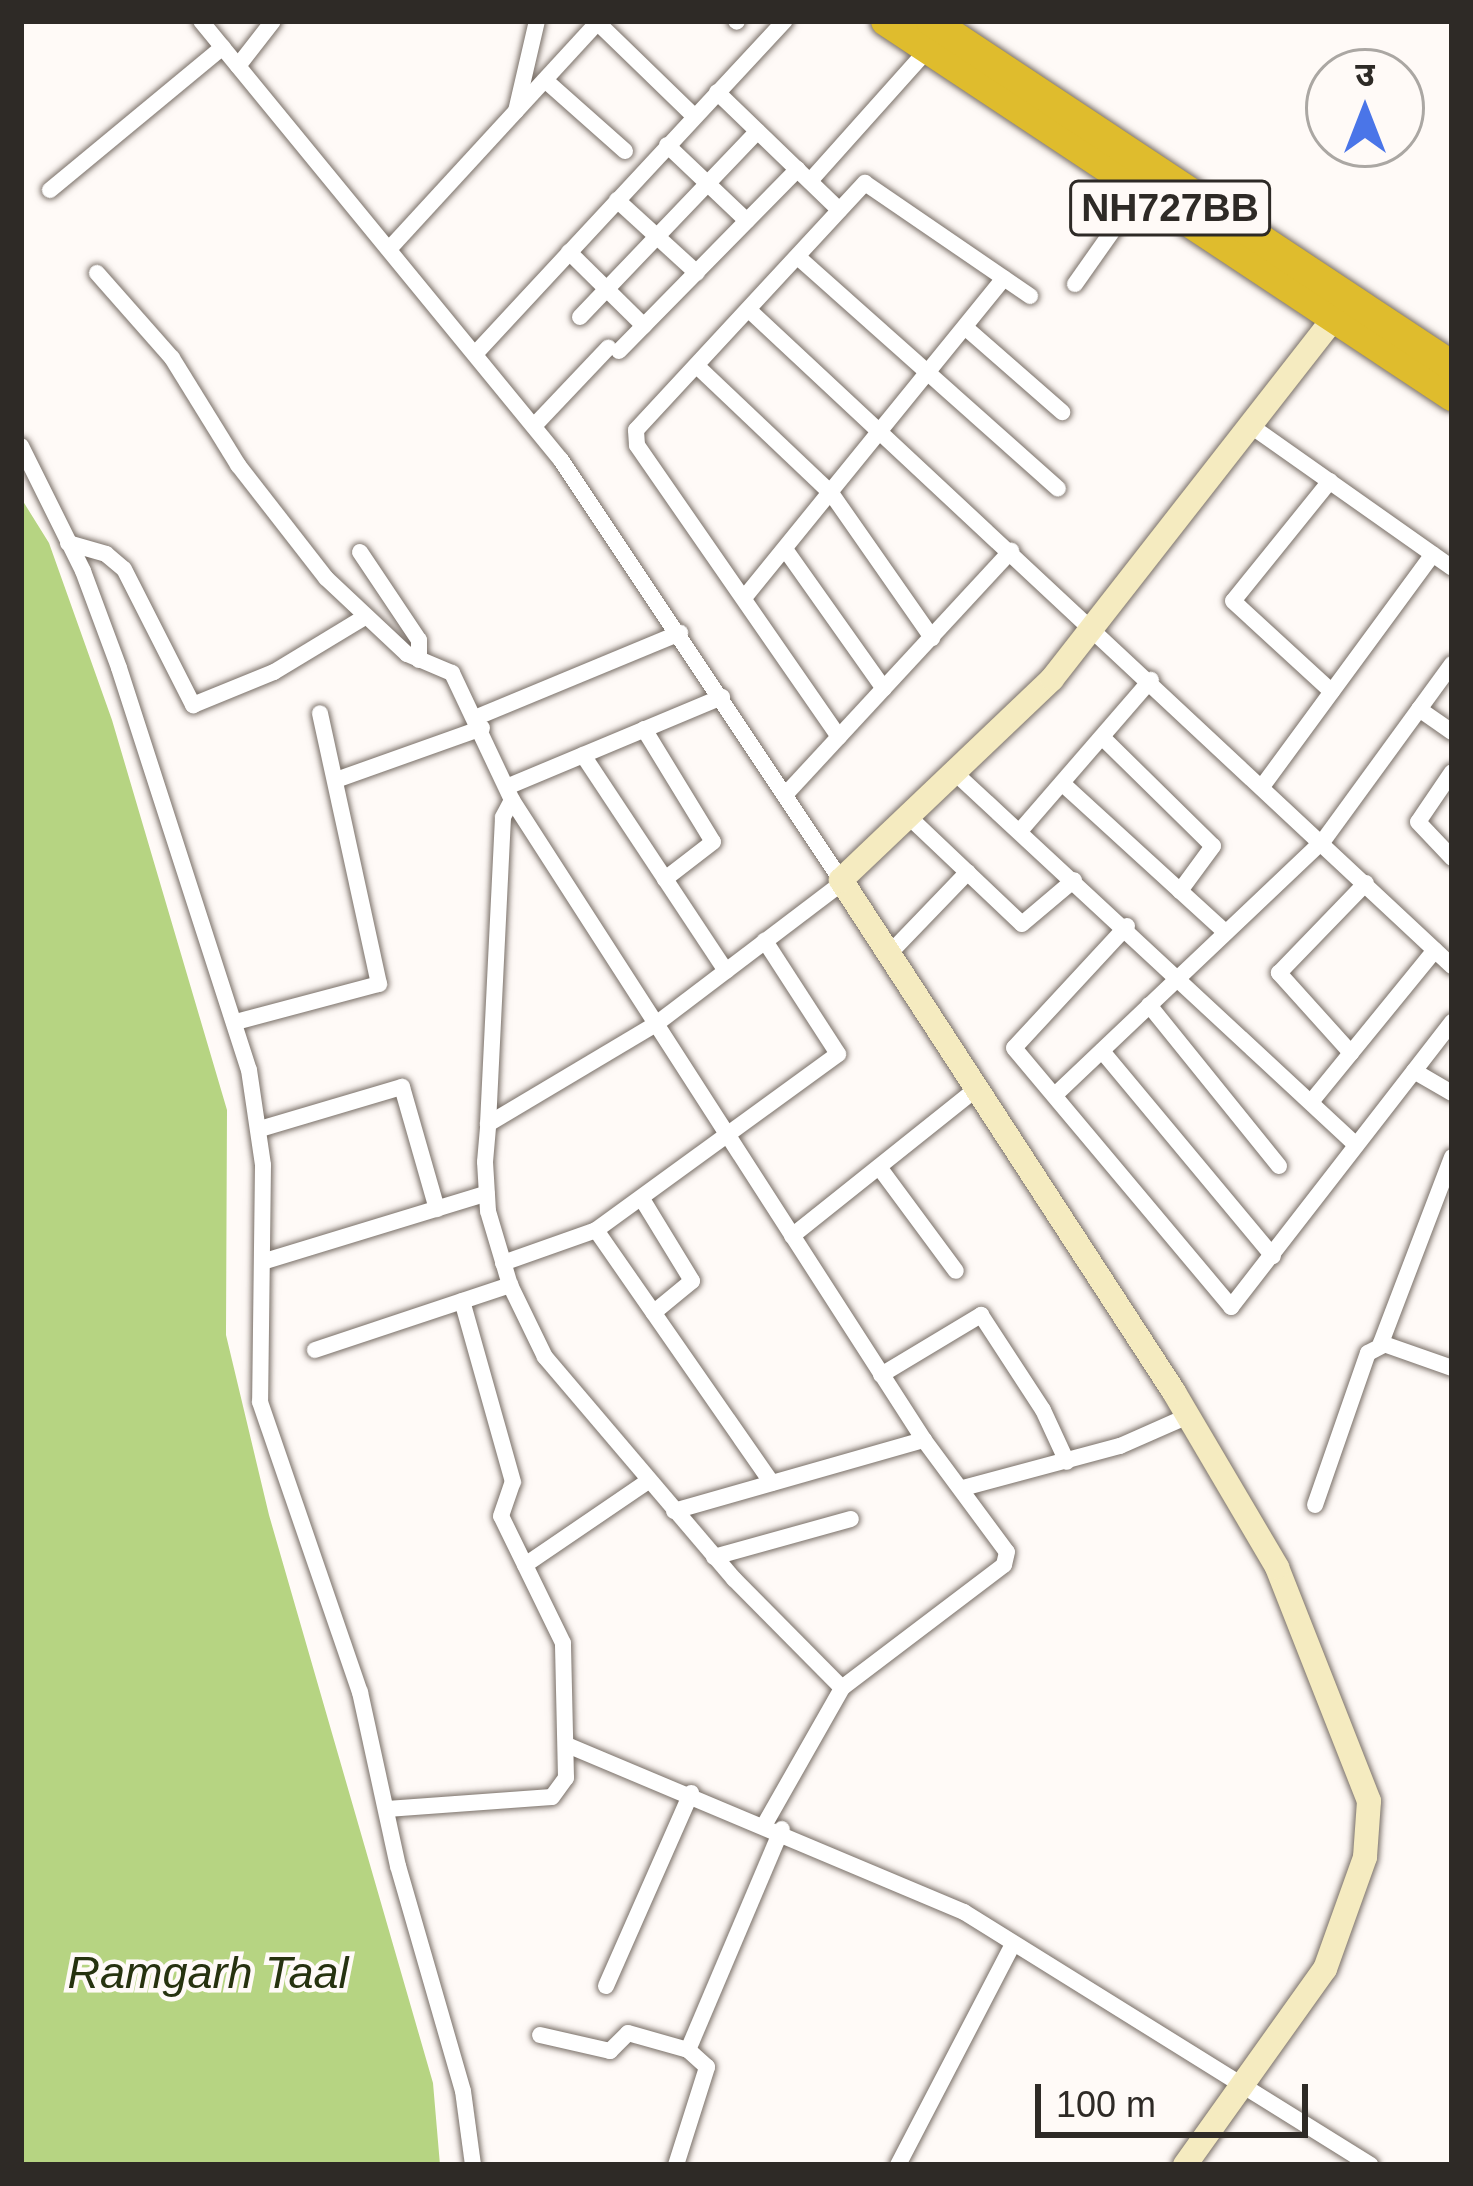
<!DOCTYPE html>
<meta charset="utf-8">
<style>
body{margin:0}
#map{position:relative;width:1473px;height:2186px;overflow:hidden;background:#fffaf7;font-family:Arial,"Noto Sans Devanagari",sans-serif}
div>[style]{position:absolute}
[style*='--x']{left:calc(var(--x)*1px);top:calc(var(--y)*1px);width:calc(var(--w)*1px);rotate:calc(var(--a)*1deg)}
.water>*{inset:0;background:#b6d482}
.roads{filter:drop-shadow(0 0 3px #796f67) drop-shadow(0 0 3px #796f67)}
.street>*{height:16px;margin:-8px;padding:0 8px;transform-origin:8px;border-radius:8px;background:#fff}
.secondary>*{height:24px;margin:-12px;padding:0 12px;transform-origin:12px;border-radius:12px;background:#f5ebc0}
.highway>*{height:30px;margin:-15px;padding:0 15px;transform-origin:15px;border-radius:15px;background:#dfbc2d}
span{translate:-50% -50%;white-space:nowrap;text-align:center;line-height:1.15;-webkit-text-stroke:9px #fffaf7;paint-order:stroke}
.shield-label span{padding:3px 9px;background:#fffaf7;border:3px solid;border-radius:9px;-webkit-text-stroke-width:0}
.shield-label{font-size:39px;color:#2e2a26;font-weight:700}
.water-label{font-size:45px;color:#26320f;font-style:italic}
.frame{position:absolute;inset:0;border:24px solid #2e2a26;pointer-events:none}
.north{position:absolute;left:1305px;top:48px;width:120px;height:120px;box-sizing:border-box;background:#fffaf7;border:3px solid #aba7a3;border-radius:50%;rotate:0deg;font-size:33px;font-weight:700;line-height:48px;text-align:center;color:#2e2a26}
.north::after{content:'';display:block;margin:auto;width:42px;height:54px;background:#4a75e8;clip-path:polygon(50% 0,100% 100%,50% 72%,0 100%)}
.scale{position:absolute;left:1035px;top:2084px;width:273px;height:54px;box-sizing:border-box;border:6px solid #2e2a26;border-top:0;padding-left:15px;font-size:36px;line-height:42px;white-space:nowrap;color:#2e2a26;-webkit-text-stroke:9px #fffaf7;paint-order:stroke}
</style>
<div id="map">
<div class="water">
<i style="clip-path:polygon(21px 498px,49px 543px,112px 720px,227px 1110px,226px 1335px,269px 1515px,433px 2083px,440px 2165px,21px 2165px)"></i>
</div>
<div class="roads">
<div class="street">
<i style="--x:201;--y:21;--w:568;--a:50.65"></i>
<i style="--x:561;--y:460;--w:505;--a:56.31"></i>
<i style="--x:596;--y:21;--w:136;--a:44.1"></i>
<i style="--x:736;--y:21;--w:1;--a:45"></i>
<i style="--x:238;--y:66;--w:57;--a:-52.1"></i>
<i style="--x:545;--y:80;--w:107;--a:41.6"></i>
<i style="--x:717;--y:92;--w:170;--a:44"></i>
<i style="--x:516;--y:111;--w:92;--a:-76.9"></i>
<i style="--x:667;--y:145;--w:110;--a:43.5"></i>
<i style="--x:810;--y:181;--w:177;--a:-48.2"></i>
<i style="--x:50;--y:190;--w:224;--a:-39.6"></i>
<i style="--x:617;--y:200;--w:108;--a:42.4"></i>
<i style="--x:391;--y:247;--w:307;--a:-47.4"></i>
<i style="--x:569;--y:252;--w:105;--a:44.6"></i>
<i style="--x:798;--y:257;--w:348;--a:41.7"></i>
<i style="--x:97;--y:273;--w:113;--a:48.6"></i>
<i style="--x:172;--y:358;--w:126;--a:58.3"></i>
<i style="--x:238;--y:465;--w:143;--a:52.1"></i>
<i style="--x:326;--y:578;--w:111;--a:43.2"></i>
<i style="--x:407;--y:654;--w:49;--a:22.9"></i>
<i style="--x:452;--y:673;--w:140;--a:64.7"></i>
<i style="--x:512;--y:800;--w:761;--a:57.23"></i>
<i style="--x:924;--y:1440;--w:139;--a:53.5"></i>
<i style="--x:1007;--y:1552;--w:13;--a:103"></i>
<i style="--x:1004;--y:1565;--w:203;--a:142.8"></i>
<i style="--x:1075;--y:284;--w:116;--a:-54.8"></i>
<i style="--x:749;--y:310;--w:962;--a:43.02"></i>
<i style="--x:580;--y:317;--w:257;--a:-46.3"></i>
<i style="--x:966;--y:328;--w:128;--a:41.2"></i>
<i style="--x:619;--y:351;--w:255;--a:-45.5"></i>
<i style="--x:476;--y:353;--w:454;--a:-47.1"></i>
<i style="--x:697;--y:366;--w:185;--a:43.5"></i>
<i style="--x:831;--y:493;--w:177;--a:55.1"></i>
<i style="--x:534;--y:426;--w:108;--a:-46.5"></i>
<i style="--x:1251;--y:426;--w:246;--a:35.2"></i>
<i style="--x:21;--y:446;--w:140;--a:63.6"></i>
<i style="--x:83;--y:571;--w:103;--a:69.6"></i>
<i style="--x:119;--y:668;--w:422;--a:72.1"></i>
<i style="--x:249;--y:1070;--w:96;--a:81.6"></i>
<i style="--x:263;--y:1165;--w:237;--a:90.7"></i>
<i style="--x:260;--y:1402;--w:307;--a:71"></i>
<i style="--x:360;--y:1692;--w:178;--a:77.7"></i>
<i style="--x:398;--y:1866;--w:234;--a:73.9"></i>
<i style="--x:463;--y:2091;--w:75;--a:82.3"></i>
<i style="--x:1330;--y:481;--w:154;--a:128.9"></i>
<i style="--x:1233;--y:601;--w:134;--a:42.6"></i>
<i style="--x:68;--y:543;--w:40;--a:16"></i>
<i style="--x:106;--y:554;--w:23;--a:40"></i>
<i style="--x:124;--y:569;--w:153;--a:63.1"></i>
<i style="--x:193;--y:705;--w:87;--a:-22.2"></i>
<i style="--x:274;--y:672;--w:104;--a:-31.2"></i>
<i style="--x:785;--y:549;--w:171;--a:54.7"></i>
<i style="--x:360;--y:552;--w:106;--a:56.2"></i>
<i style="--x:419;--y:640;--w:20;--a:90"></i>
<i style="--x:744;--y:598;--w:412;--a:-50.9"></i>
<i style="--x:1419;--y:709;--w:40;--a:34.9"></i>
<i style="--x:477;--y:717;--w:220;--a:-22.5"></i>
<i style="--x:644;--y:729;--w:132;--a:58.6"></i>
<i style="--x:713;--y:842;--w:61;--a:142.4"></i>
<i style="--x:839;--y:737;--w:355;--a:-124.7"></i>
<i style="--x:637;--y:445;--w:15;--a:-94"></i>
<i style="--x:636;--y:430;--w:337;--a:-47.2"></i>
<i style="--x:865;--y:183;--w:200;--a:34.4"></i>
<i style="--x:1103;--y:738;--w:154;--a:44.5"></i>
<i style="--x:1213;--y:846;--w:56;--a:126.3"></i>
<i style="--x:583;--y:755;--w:259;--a:56.5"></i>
<i style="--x:953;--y:771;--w:550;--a:42.86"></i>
<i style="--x:1452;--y:772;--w:60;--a:124.2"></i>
<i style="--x:1418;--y:822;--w:50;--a:46.6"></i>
<i style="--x:336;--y:780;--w:155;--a:-19.6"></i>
<i style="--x:1063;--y:784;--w:219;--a:42.4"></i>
<i style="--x:1264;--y:784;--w:285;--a:-53.7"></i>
<i style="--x:509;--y:786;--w:231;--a:-22.7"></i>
<i style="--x:785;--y:795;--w:333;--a:-47.2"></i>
<i style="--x:907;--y:815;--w:158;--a:43.5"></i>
<i style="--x:1022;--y:924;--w:68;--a:-40.2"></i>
<i style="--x:1020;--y:831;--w:200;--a:-49.1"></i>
<i style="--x:1127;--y:926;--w:166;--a:132.8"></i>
<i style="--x:1014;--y:1048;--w:338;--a:50"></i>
<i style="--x:1231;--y:1307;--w:361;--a:-52.2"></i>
<i style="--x:888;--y:955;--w:115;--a:-46.1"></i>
<i style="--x:1149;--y:1005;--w:207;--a:51.1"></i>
<i style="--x:236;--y:1022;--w:148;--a:-14.9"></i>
<i style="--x:379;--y:984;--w:277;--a:-102.3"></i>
<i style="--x:1102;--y:1051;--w:267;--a:50.2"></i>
<i style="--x:1351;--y:1053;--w:108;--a:-132"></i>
<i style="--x:1279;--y:973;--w:125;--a:-46"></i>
<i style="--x:1414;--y:1071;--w:44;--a:30.1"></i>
<i style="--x:1055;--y:1095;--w:369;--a:-43.5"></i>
<i style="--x:1323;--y:841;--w:219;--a:-53.9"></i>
<i style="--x:1311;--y:1102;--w:196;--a:-50.8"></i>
<i style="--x:488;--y:1124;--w:307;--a:-87.2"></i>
<i style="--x:503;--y:817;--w:19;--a:-62"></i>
<i style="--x:260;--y:1129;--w:148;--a:-16.5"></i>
<i style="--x:402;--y:1087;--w:127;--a:74"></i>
<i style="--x:1452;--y:1157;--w:199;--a:110.9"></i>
<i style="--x:1381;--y:1343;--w:75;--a:19.4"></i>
<i style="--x:879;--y:1167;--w:129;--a:53.5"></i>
<i style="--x:642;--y:1199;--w:96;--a:58.6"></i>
<i style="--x:692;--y:1281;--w:50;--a:140.6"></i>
<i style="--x:596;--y:1230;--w:308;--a:55.2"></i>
<i style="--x:792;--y:1236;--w:236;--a:-38.6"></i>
<i style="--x:262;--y:1262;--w:235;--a:-17"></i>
<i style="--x:503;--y:1263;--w:99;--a:-19.5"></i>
<i style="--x:596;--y:1230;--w:299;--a:-36"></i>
<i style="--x:838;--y:1054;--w:135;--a:-122.9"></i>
<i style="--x:315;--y:1350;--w:206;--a:-18.4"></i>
<i style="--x:881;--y:1375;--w:117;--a:-31"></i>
<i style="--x:981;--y:1315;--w:113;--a:56.9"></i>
<i style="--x:1043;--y:1410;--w:57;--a:65.2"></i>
<i style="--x:963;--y:1488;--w:163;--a:-15"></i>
<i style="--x:1120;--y:1446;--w:74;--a:-23.8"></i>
<i style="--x:1315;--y:1505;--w:161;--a:-70.8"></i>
<i style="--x:1368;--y:1353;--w:16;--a:-27"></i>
<i style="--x:674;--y:1511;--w:260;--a:-15.9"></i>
<i style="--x:714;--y:1557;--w:142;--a:-15.5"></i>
<i style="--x:525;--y:1565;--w:149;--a:-34.3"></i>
<i style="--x:567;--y:1745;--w:431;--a:22.8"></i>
<i style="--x:964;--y:1912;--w:479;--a:31.9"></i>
<i style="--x:387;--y:1809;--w:165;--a:-4.2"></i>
<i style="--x:552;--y:1797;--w:24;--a:-54"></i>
<i style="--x:566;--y:1778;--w:135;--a:-91.3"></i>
<i style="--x:563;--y:1643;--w:141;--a:-116"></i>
<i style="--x:501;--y:1516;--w:36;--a:-71"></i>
<i style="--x:513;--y:1482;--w:188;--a:-105.7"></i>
<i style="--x:766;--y:1822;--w:154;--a:-60.4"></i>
<i style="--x:842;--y:1688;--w:153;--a:-134.7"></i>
<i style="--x:734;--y:1579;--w:292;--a:-130.4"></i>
<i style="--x:545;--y:1357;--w:80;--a:-115.9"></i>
<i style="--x:510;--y:1285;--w:77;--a:-106.6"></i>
<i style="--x:488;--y:1211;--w:49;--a:-93.5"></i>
<i style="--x:485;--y:1162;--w:38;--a:-85"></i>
<i style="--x:488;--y:1124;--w:196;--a:-30.8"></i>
<i style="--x:656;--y:1024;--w:233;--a:-37.2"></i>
<i style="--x:606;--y:1986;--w:211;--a:-66.2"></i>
<i style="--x:540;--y:2035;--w:72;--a:12.9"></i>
<i style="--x:610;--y:2051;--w:25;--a:-45"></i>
<i style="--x:628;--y:2033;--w:62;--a:15.8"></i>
<i style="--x:676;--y:2165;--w:103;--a:-72.4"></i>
<i style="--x:707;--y:2067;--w:25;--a:-138"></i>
<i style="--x:688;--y:2050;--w:240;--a:-67"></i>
<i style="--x:898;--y:2165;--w:249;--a:-62.5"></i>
</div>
<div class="secondary">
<i style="--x:1185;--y:2165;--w:241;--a:-54.5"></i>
<i style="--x:1325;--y:1969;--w:119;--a:-70.3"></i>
<i style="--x:1365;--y:1857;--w:56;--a:-85.9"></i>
<i style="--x:1369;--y:1801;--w:251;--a:-111.5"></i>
<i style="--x:1277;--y:1567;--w:203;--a:-120.5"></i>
<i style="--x:1174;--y:1392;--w:611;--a:-123.04"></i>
<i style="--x:841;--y:880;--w:291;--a:-43.6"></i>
<i style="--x:1052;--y:679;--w:458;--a:-52"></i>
</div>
<div class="highway">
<i style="--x:886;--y:21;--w:679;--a:33.53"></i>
<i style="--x:931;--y:21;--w:625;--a:33.51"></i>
</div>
</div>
<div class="shield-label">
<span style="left:1170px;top:208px">NH727BB</span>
</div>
<div class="water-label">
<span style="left:208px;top:1973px">Ramgarh Taal</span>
</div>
<div class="frame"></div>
<div class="north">उ</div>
<div class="scale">100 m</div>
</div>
